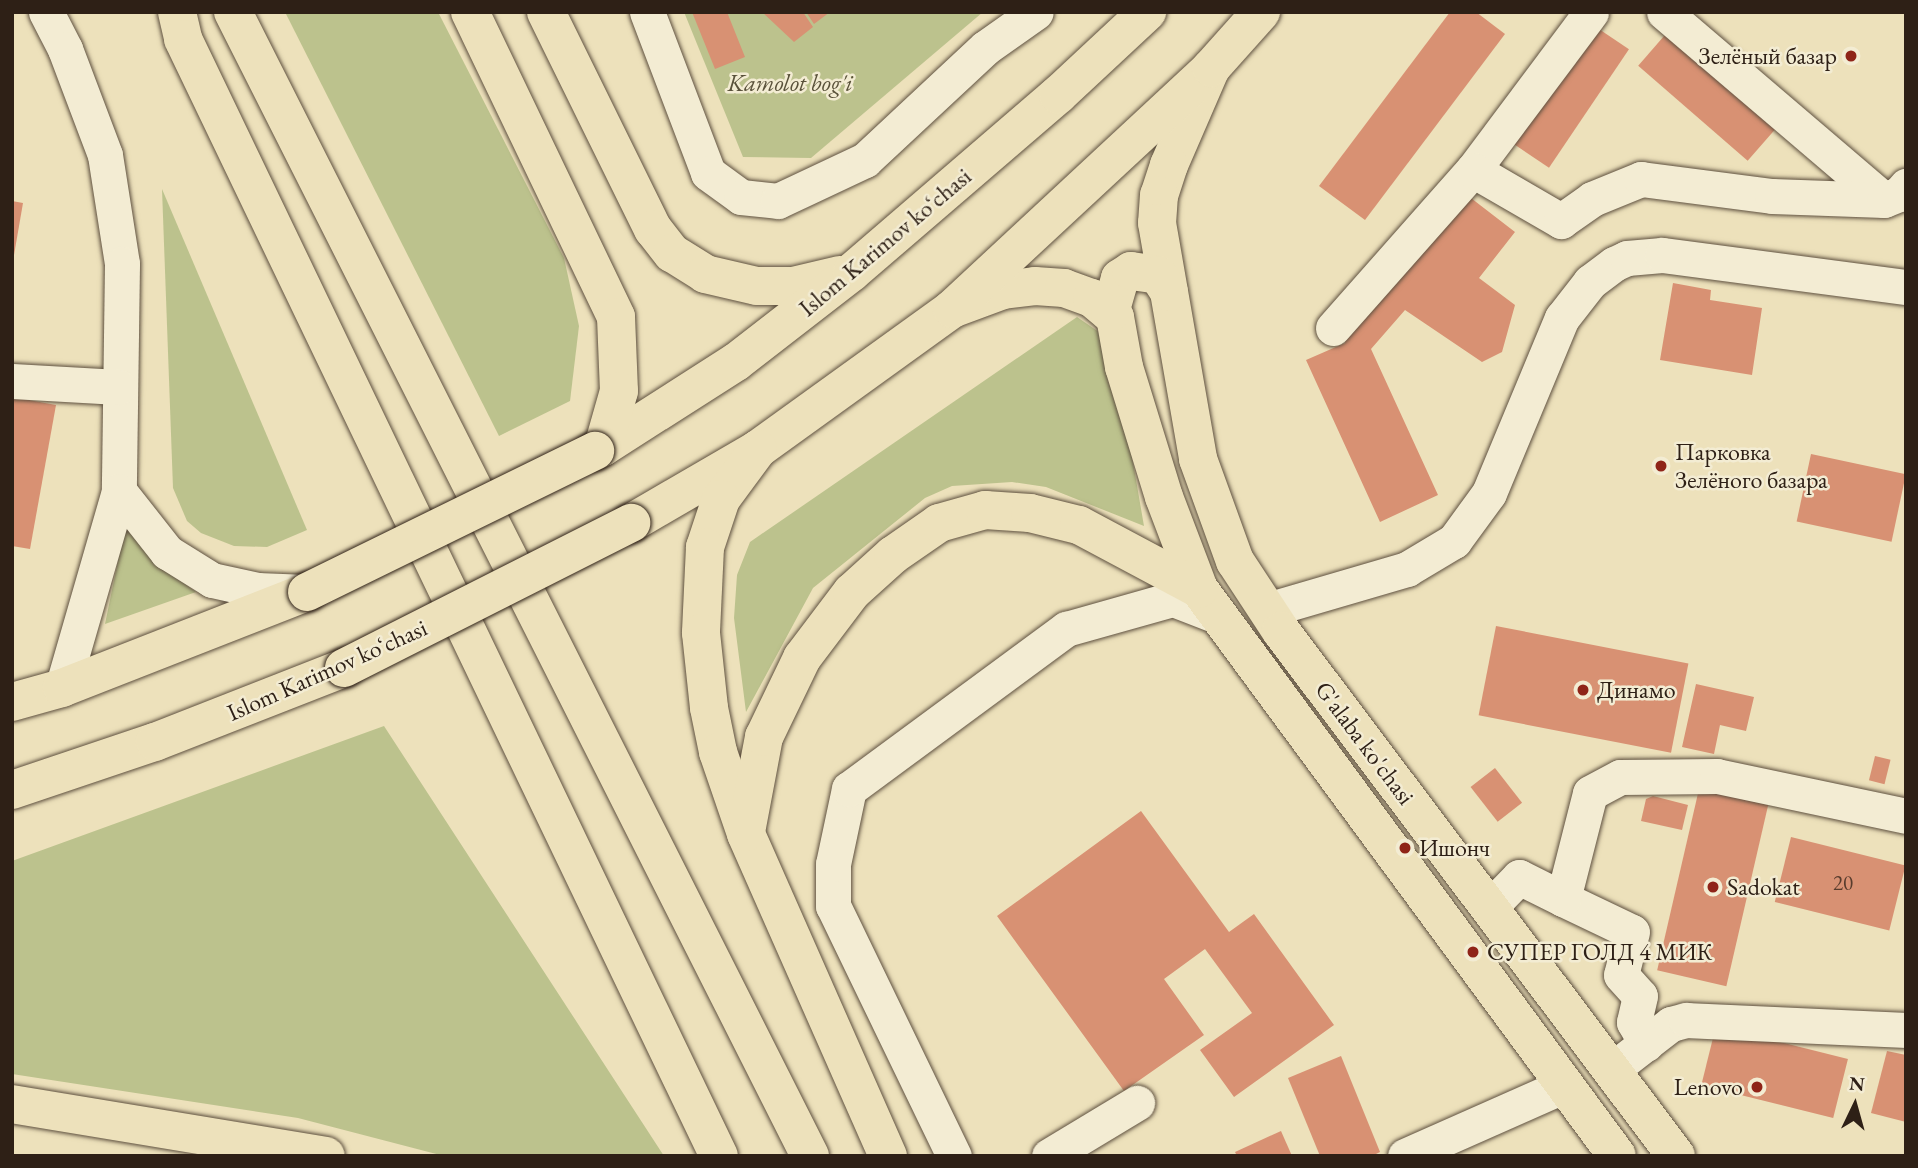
<!DOCTYPE html>
<meta charset="utf-8">
<style>
body{margin:0}
#map{position:relative;width:1918px;height:1168px;overflow:hidden;background:#ede1bb;font-family:"EB Garamond",serif}
div>[style]{position:absolute}
[style*='--x']{left:calc(var(--x)*1px);top:calc(var(--y)*1px);width:calc(var(--w)*1px);rotate:calc(var(--a)*1deg)}
.green>*{inset:0;background:#bcc28d}
.building>*{inset:0;background:#d89173;transform-origin:0 0}
.roads{filter:drop-shadow(0 0 2px #5e503f) drop-shadow(0 0 2px #5e503f)}
.minor>*{height:35px;margin:-17.5px;padding:0 17.5px;transform-origin:17.5px;border-radius:17.5px;background:#f3ecd3}
.major>*{height:38px;margin:-19px;padding:0 19px;transform-origin:19px;border-radius:19px;background:#ede1bb}
.highway>*{height:38px;margin:-19px;padding:0 19px;transform-origin:19px;border-radius:19px;background:#ede1bb}
.bridges{filter:drop-shadow(0 0 2px #2e2016) drop-shadow(0 0 2px #2e2016)}
.major-bridge>*{height:38px;margin:-19px;padding:0 19px;transform-origin:19px;border-radius:19px;background:#ede1bb}
.highway-bridge>*{height:38px;margin:-19px;padding:0 19px;transform-origin:19px;border-radius:19px;background:#ede1bb}
.dots>*{width:19px;height:19px;translate:-50% -50%;box-sizing:border-box;border:4px solid #f3ecd3;border-radius:50%}
span{translate:-50% -50%;white-space:nowrap;text-align:center;line-height:1.15;-webkit-text-stroke:5px #f3ecd3;paint-order:stroke}
.number-label{font-size:21px;color:#583c2d}
.number-label span{-webkit-text-stroke-width:0}
.poi-label{font-size:24px;color:#2e2016}
.right{translate:-100% -50%;text-align:right}
.left{translate:0 -50%;text-align:left}
.park-label{font-size:24px;color:#59513a;font-style:italic}
.street-label{font-size:24px;color:#2e2016}
.frame{position:absolute;inset:0;border:14px solid #2e2016;pointer-events:none}
.north{position:absolute;left:1820px;top:1070px;width:70px;height:70px;-webkit-text-stroke:5px #f3ecd3;paint-order:stroke;rotate:5deg;font-size:19px;font-weight:700;line-height:28px;text-align:center;color:#2e2016}
.north::after{content:'';display:block;margin:auto;width:24px;height:32px;background:#2e2016;clip-path:polygon(50% 0,100% 100%,50% 72%,0 100%)}
</style>
<div id="map">
<div class="green">
<i style="clip-path:polygon(285px 12px,438px 12px,564px 258px,579px 326px,570px 401px,499px 436px)"></i>
<i style="clip-path:polygon(684px 12px,983px 12px,811px 158px,743px 157px)"></i>
<i style="clip-path:polygon(162px 189px,307px 530px,267px 547px,234px 546px,201px 533px,187px 521px,173px 488px)"></i>
<i style="clip-path:polygon(1077px 317px,1112px 341px,1144px 526px,1046px 487px,1012px 482px,952px 486px,925px 498px,813px 588px,746px 712px,734px 618px,737px 575px,750px 542px)"></i>
<i style="clip-path:polygon(126px 522px,155px 562px,196px 592px,105px 624px)"></i>
<i style="clip-path:polygon(384px 726px,664px 1156px,444px 1156px,298px 1118px,12px 1074px,12px 861px)"></i>
</div>
<div class="building">
<i style="clip-path:polygon(692px 12px,727px 12px,745px 57px,715px 69px)"></i>
<i style="clip-path:polygon(762px 12px,803px 12px,813px 27px,794px 42px)"></i>
<i style="clip-path:polygon(806px 12px,830px 12px,814px 24px)"></i>
<i style="clip-path:polygon(1450px 12px,1476px 12px,1505px 34px,1365px 220px,1319px 186px)"></i>
<i style="left:1590px;top:23px;width:47px;height:143px;rotate:34deg"></i>
<i style="left:1671px;top:28px;width:145px;height:50px;rotate:41deg"></i>
<i style="clip-path:polygon(1467px 195px,1515px 232px,1479px 278px,1515px 305px,1502px 352px,1482px 362px,1405px 310px,1371px 349px,1438px 495px,1380px 522px,1306px 360px,1345px 343px,1348px 318px)"></i>
<i style="clip-path:polygon(12px 201px,23px 203px,14px 255px,12px 255px)"></i>
<i style="clip-path:polygon(1673px 283px,1711px 290px,1710px 300px,1762px 308px,1752px 375px,1660px 360px)"></i>
<i style="clip-path:polygon(12px 397px,56px 405px,30px 549px,12px 546px)"></i>
<i style="left:1811px;top:454px;width:97px;height:69px;rotate:12deg"></i>
<i style="left:1496px;top:626px;width:196px;height:91px;rotate:11deg"></i>
<i style="clip-path:polygon(1696px 684px,1754px 697px,1746px 731px,1720px 725px,1714px 754px,1682px 747px)"></i>
<i style="left:1875px;top:756px;width:16px;height:25px;rotate:14deg"></i>
<i style="left:1495px;top:768px;width:44px;height:31px;rotate:52deg"></i>
<i style="left:1699px;top:789px;width:71px;height:186px;rotate:13deg"></i>
<i style="clip-path:polygon(1653px 796px,1688px 805px,1682px 830px,1641px 821px,1646px 799px)"></i>
<i style="clip-path:polygon(1141px 811px,1229px 932px,1254px 914px,1334px 1025px,1234px 1097px,1200px 1050px,1252px 1013px,1205px 949px,1164px 979px,1204px 1035px,1124px 1091px,997px 916px)"></i>
<i style="left:1791px;top:837px;width:118px;height:67px;rotate:14deg"></i>
<i style="left:1716px;top:1026px;width:136px;height:61px;rotate:14deg"></i>
<i style="clip-path:polygon(1887px 1051px,1906px 1055px,1906px 1122px,1871px 1113px)"></i>
<i style="clip-path:polygon(1341px 1056px,1380px 1152px,1372px 1156px,1320px 1156px,1288px 1078px)"></i>
<i style="clip-path:polygon(1281px 1131px,1292px 1156px,1237px 1156px,1235px 1152px)"></i>
</div>
<div class="roads">
<div class="minor">
<i style="--x:46;--y:12;--w:42;--a:62.8"></i>
<i style="--x:65;--y:49;--w:113;--a:69.3"></i>
<i style="--x:105;--y:155;--w:110;--a:81.1"></i>
<i style="--x:122;--y:264;--w:227;--a:90.8"></i>
<i style="--x:119;--y:491;--w:205;--a:106.1"></i>
<i style="--x:647;--y:12;--w:172;--a:69.2"></i>
<i style="--x:708;--y:173;--w:41;--a:36"></i>
<i style="--x:741;--y:197;--w:37;--a:6"></i>
<i style="--x:778;--y:201;--w:96;--a:-25.2"></i>
<i style="--x:865;--y:160;--w:164;--a:-43"></i>
<i style="--x:985;--y:48;--w:62;--a:-35.2"></i>
<i style="--x:1664;--y:12;--w:289;--a:40.5"></i>
<i style="--x:1473;--y:170;--w:197;--a:-53.2"></i>
<i style="--x:1333;--y:328;--w:211;--a:-48.5"></i>
<i style="--x:1473;--y:170;--w:102;--a:30.1"></i>
<i style="--x:1561;--y:221;--w:38;--a:-35"></i>
<i style="--x:1592;--y:199;--w:53;--a:-22.2"></i>
<i style="--x:1641;--y:179;--w:132;--a:7.4"></i>
<i style="--x:1772;--y:196;--w:112;--a:2"></i>
<i style="--x:1884;--y:200;--w:16;--a:-22"></i>
<i style="--x:1899;--y:194;--w:11;--a:-49"></i>
<i style="--x:12;--y:381;--w:107;--a:3.2"></i>
<i style="--x:119;--y:491;--w:78;--a:51.8"></i>
<i style="--x:167;--y:552;--w:53;--a:31.9"></i>
<i style="--x:212;--y:580;--w:46;--a:12.5"></i>
<i style="--x:257;--y:590;--w:50;--a:2.3"></i>
<i style="--x:1267;--y:610;--w:146;--a:-16.3"></i>
<i style="--x:1407;--y:569;--w:55;--a:-30.8"></i>
<i style="--x:1454;--y:541;--w:59;--a:-53.9"></i>
<i style="--x:1489;--y:493;--w:190;--a:-67.4"></i>
<i style="--x:1562;--y:318;--w:46;--a:-52.1"></i>
<i style="--x:1590;--y:282;--w:30;--a:-37"></i>
<i style="--x:1614;--y:264;--w:14;--a:-25"></i>
<i style="--x:1627;--y:258;--w:35;--a:-5"></i>
<i style="--x:1662;--y:255;--w:246;--a:7.5"></i>
<i style="--x:1563;--y:899;--w:76;--a:25.6"></i>
<i style="--x:1632;--y:932;--w:44;--a:104.3"></i>
<i style="--x:1621;--y:975;--w:28;--a:48"></i>
<i style="--x:1640;--y:996;--w:27;--a:103"></i>
<i style="--x:1634;--y:1022;--w:25;--a:61"></i>
<i style="--x:1489;--y:908;--w:43;--a:-45.9"></i>
<i style="--x:1519;--y:877;--w:49;--a:26.6"></i>
<i style="--x:1563;--y:899;--w:109;--a:-75.7"></i>
<i style="--x:1590;--y:793;--w:34;--a:-28"></i>
<i style="--x:1620;--y:777;--w:97;--a:-0.6"></i>
<i style="--x:1717;--y:776;--w:193;--a:11.9"></i>
<i style="--x:1614;--y:1068;--w:72;--a:-37.7"></i>
<i style="--x:1671;--y:1024;--w:16;--a:-15"></i>
<i style="--x:1686;--y:1020;--w:220;--a:2.6"></i>
<i style="--x:954;--y:1156;--w:278;--a:-115.8"></i>
<i style="--x:833;--y:906;--w:42;--a:-90"></i>
<i style="--x:833;--y:864;--w:77;--a:-78"></i>
<i style="--x:849;--y:789;--w:270;--a:-36.4"></i>
<i style="--x:1066;--y:629;--w:111;--a:-15.7"></i>
<i style="--x:1173;--y:599;--w:47;--a:21.1"></i>
<i style="--x:1049;--y:1156;--w:103;--a:-31.1"></i>
<i style="--x:1405;--y:1156;--w:175;--a:-23.9"></i>
</div>
<div class="major">
<i style="--x:177;--y:12;--w:28;--a:77"></i>
<i style="--x:183;--y:39;--w:1239;--a:64.37"></i>
<i style="--x:546;--y:12;--w:242;--a:63.8"></i>
<i style="--x:653;--y:229;--w:31;--a:52"></i>
<i style="--x:672;--y:253;--w:39;--a:32"></i>
<i style="--x:705;--y:274;--w:53;--a:13"></i>
<i style="--x:757;--y:286;--w:36;--a:0"></i>
<i style="--x:793;--y:286;--w:48;--a:-13.2"></i>
<i style="--x:1211;--y:68;--w:106;--a:113.4"></i>
<i style="--x:1169;--y:165;--w:32;--a:108"></i>
<i style="--x:1159;--y:195;--w:28;--a:94"></i>
<i style="--x:1157;--y:223;--w:240;--a:80.1"></i>
<i style="--x:1198;--y:459;--w:109;--a:70.1"></i>
<i style="--x:1235;--y:561;--w:84;--a:56.7"></i>
<i style="--x:1281;--y:631;--w:657;--a:53.04"></i>
<i style="--x:952;--y:309;--w:54;--a:-20.4"></i>
<i style="--x:1003;--y:290;--w:32;--a:-7"></i>
<i style="--x:1035;--y:286;--w:29;--a:4"></i>
<i style="--x:1064;--y:288;--w:30;--a:20"></i>
<i style="--x:1092;--y:298;--w:30;--a:40"></i>
<i style="--x:1115;--y:317;--w:51;--a:79.8"></i>
<i style="--x:1124;--y:367;--w:136;--a:72.9"></i>
<i style="--x:1164;--y:497;--w:98;--a:69.2"></i>
<i style="--x:1199;--y:589;--w:704;--a:53.6"></i>
<i style="--x:1110;--y:313;--w:36;--a:-74"></i>
<i style="--x:1120;--y:278;--w:13;--a:-32"></i>
<i style="--x:1131;--y:271;--w:27;--a:8"></i>
<i style="--x:1158;--y:275;--w:20;--a:57"></i>
<i style="--x:603;--y:447;--w:158;--a:-32.6"></i>
<i style="--x:736;--y:362;--w:147;--a:-37.8"></i>
<i style="--x:852;--y:272;--w:272;--a:-40.7"></i>
<i style="--x:1058;--y:95;--w:122;--a:-43"></i>
<i style="--x:631;--y:523;--w:147;--a:-30.2"></i>
<i style="--x:758;--y:449;--w:239;--a:-35.8"></i>
<i style="--x:952;--y:309;--w:354;--a:-42.9"></i>
<i style="--x:1211;--y:68;--w:75;--a:-48.2"></i>
<i style="--x:12;--y:790;--w:151;--a:-18.6"></i>
<i style="--x:155;--y:742;--w:203;--a:-21.4"></i>
</div>
<div class="highway">
<i style="--x:233;--y:12;--w:1281;--a:63.23"></i>
<i style="--x:470;--y:12;--w:338;--a:64.4"></i>
<i style="--x:616;--y:317;--w:74;--a:87.7"></i>
<i style="--x:619;--y:391;--w:58;--a:105.9"></i>
<i style="--x:603;--y:447;--w:9;--a:153"></i>
<i style="--x:758;--y:449;--w:62;--a:126.5"></i>
<i style="--x:721;--y:499;--w:51;--a:108.4"></i>
<i style="--x:705;--y:547;--w:86;--a:92.7"></i>
<i style="--x:701;--y:633;--w:75;--a:83.9"></i>
<i style="--x:709;--y:708;--w:45;--a:78.4"></i>
<i style="--x:718;--y:752;--w:87;--a:71.1"></i>
<i style="--x:746;--y:834;--w:352;--a:66.2"></i>
<i style="--x:12;--y:702;--w:52;--a:-15.6"></i>
<i style="--x:62;--y:688;--w:263;--a:-21.4"></i>
<i style="--x:746;--y:832;--w:97;--a:-79.3"></i>
<i style="--x:764;--y:737;--w:88;--a:-64.3"></i>
<i style="--x:802;--y:658;--w:83;--a:-52.9"></i>
<i style="--x:852;--y:592;--w:55;--a:-42.1"></i>
<i style="--x:893;--y:555;--w:56;--a:-34.8"></i>
<i style="--x:939;--y:523;--w:48;--a:-15.8"></i>
<i style="--x:985;--y:510;--w:45;--a:3.8"></i>
<i style="--x:1030;--y:513;--w:50;--a:13.8"></i>
<i style="--x:1079;--y:525;--w:136;--a:28.1"></i>
<i style="--x:12;--y:1104;--w:318;--a:9.4"></i>
</div>
</div>
<div class="bridges">
<div class="major-bridge">
<i style="--x:344;--y:668;--w:322;--a:-26.8"></i>
</div>
<div class="highway-bridge">
<i style="--x:307;--y:592;--w:321;--a:-26.1"></i>
</div>
</div>
<div class="dots">
<i style="left:1851px;top:56px;background:#8f2418"></i>
<i style="left:1661px;top:466px;background:#8f2418"></i>
<i style="left:1583px;top:690px;background:#8f2418"></i>
<i style="left:1405px;top:848px;background:#8f2418"></i>
<i style="left:1713px;top:887px;background:#8f2418"></i>
<i style="left:1473px;top:952px;background:#8f2418"></i>
<i style="left:1757px;top:1087px;background:#8f2418"></i>
</div>
<div class="number-label">
<span style="left:1843px;top:883px">20</span>
</div>
<div class="poi-label">
<span class="right" style="left:1837px;top:56px">Зелёный базар</span>
<span class="left" style="left:1675px;top:466px">Парковка<br>Зелёного базара</span>
<span class="left" style="left:1597px;top:690px">Динамо</span>
<span class="left" style="left:1419px;top:848px">Ишонч</span>
<span class="left" style="left:1727px;top:887px">Sadokat</span>
<span class="left" style="left:1487px;top:952px">СУПЕР ГОЛД 4 МИК</span>
<span class="right" style="left:1743px;top:1087px">Lenovo</span>
</div>
<div class="park-label">
<span style="left:790px;top:83px">Kamolot bog'i</span>
</div>
<div class="street-label">
<span style="left:885px;top:242px;rotate:-40deg">Islom Karimov koʻchasi</span>
<span style="left:327px;top:670px;rotate:-24deg">Islom Karimov koʻchasi</span>
<span style="left:1365px;top:743px;rotate:53deg">G'alaba ko'chasi</span>
</div>
<div class="frame"></div>
<div class="north">N</div>
</div>
